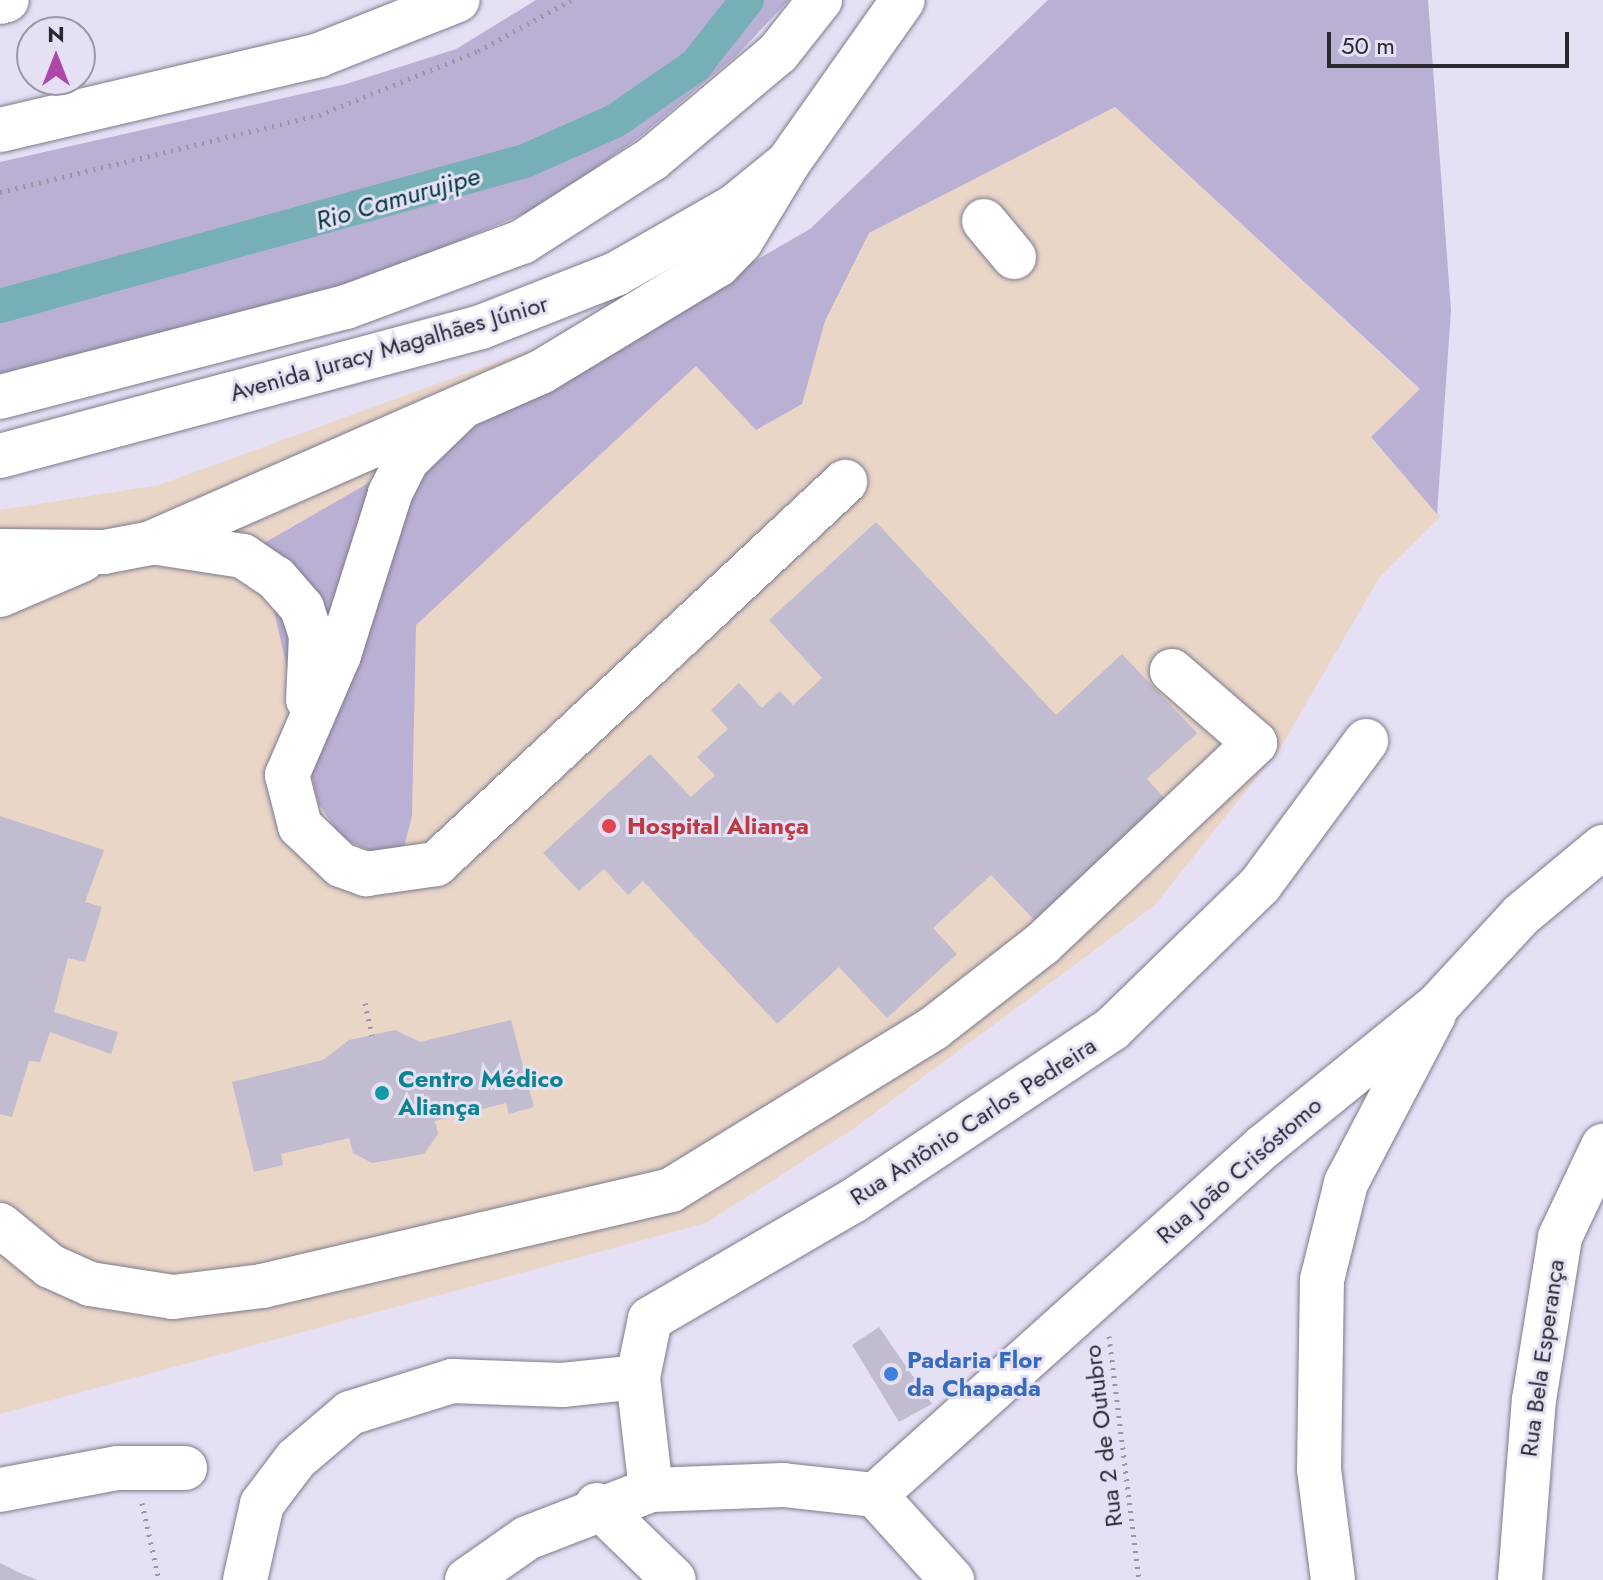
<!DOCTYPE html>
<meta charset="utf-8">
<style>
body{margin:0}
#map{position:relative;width:1603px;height:1580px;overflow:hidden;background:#e6e0f5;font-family:Jost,sans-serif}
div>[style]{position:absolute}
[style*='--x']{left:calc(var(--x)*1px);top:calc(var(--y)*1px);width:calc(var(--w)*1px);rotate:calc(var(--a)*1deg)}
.medical>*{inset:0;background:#ead6c7}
.green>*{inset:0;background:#bab0d4}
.canal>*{height:34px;margin:-17px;padding:0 17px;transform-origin:17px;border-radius:17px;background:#76afb6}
.building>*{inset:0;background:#c1bcd0}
.path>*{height:5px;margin-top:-2.5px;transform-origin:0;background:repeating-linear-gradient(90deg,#9b96a6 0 2px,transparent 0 8px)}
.roads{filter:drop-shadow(0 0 2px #7f7a8d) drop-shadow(0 0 2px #7f7a8d)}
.minor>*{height:44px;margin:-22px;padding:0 22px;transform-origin:22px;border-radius:22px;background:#fff}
.major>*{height:44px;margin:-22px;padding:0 22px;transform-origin:22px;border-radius:22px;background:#fff}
.dots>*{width:22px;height:22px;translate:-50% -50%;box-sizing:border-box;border:4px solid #e6e0f5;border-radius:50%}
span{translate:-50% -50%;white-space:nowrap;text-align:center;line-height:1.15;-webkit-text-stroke:6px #e6e0f5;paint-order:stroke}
.street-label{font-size:24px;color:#2a2830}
.health-label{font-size:24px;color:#be3a42;font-weight:700}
.left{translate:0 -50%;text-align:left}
.culture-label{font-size:24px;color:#0d838f;font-weight:700}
.shop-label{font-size:24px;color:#366cbe;font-weight:700}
.water-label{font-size:26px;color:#013a3f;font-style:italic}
.north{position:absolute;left:16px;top:16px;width:80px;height:80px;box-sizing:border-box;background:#e6e0f5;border:2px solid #9b96a6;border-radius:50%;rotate:0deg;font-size:22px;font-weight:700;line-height:32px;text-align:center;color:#2a2830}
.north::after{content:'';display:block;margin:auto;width:28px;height:36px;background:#af47ab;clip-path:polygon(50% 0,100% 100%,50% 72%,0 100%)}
.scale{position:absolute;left:1327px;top:32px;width:242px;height:36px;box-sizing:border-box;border:4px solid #2a2830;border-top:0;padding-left:10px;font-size:24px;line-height:28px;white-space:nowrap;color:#2a2830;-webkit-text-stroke:6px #e6e0f5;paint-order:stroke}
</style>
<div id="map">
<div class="medical">
<i style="clip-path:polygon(1115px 107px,1420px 390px,1371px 438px,1441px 516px,1379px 578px,1281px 747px,1154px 906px,853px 1129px,706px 1223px,0 1414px,0 510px,159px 485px,530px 350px,754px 281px,869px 233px)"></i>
</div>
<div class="green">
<i style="clip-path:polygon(536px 0,789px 0,738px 54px,641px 136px,540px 207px,372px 277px,0 374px,0 162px,346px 84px,456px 49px)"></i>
<i style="clip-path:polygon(1048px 0,1428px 0,1451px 310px,1437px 514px,1371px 437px,1420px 389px,1115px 107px,869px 233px,825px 321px,802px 404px,756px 430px,696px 366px,416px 625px,412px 816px,404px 847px,383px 856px,343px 839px,318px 803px,259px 546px,810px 229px)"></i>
</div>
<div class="canal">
<i style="--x:0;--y:306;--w:545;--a:-15.44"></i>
<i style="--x:525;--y:161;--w:98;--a:-24"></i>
<i style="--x:615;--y:121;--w:98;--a:-34.7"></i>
<i style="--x:696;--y:65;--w:83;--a:-51.9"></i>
</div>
<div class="building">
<i style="clip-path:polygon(876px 522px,1056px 715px,1122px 654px,1197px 733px,1147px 779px,1169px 803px,1038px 924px,991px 875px,933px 928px,957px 954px,887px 1018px,839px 967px,777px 1024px,643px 881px,628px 895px,604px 869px,579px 891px,543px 853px,650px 754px,691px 797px,715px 775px,697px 757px,728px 729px,711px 710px,739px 683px,762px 708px,780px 691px,793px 705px,822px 678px,769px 620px)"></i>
<i style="clip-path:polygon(0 816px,104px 850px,85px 902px,102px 907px,85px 962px,68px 958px,54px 1012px,118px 1032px,111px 1054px,50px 1032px,40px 1062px,29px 1061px,12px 1117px,0 1114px)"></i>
<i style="clip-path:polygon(511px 1020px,534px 1107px,509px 1114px,506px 1103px,435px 1121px,438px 1134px,424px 1154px,372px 1163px,353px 1153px,349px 1138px,281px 1154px,283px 1165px,254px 1172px,232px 1082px,323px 1060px,349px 1040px,395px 1030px,420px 1042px)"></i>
<i style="clip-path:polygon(879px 1327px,932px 1404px,899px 1422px,852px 1345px)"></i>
<i style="clip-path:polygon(0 1563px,20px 1573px,38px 1580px,0 1580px)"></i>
</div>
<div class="path">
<i style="--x:0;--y:192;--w:328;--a:-13.6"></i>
<i style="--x:319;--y:115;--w:171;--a:-21.9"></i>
<i style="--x:478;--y:51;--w:106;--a:-28.7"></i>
<i style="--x:365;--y:1003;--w:33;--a:78"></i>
<i style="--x:1109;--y:1336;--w:246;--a:83"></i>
<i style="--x:142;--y:1503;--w:79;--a:77.6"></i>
</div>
<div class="roads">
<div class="minor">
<i style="--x:0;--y:2;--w:7;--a:-16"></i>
<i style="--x:984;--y:221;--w:47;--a:50.2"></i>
<i style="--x:0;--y:397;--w:358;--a:-14.6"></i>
<i style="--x:346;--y:307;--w:188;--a:-20.3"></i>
<i style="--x:522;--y:242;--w:154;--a:-32.6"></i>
<i style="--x:652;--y:159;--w:165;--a:-40.1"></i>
<i style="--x:778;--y:53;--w:68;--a:-51.6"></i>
<i style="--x:459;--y:410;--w:72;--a:136.1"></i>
<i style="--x:407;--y:460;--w:38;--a:117"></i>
<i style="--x:390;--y:494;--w:169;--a:107.6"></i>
<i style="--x:339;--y:655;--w:131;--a:113.4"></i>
<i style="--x:287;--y:775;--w:53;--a:75.7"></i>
<i style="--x:300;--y:826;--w:57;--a:43.6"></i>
<i style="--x:341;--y:865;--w:27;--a:20"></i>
<i style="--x:366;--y:874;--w:71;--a:-8.1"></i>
<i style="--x:436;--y:864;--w:560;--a:-43.05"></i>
<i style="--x:158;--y:543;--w:86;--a:8.7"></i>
<i style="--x:243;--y:556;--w:40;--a:34"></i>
<i style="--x:276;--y:578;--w:40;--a:49"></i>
<i style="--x:302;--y:608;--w:28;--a:72"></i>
<i style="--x:311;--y:635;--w:65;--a:92.6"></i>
<i style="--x:0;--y:551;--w:104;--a:0.6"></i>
<i style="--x:104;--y:552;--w:48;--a:-10.8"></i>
<i style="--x:151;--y:543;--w:426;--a:-23.7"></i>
<i style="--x:541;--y:372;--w:207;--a:-31.2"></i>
<i style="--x:718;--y:265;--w:33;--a:-46"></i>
<i style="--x:741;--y:241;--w:91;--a:-58.9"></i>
<i style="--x:0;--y:595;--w:89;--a:-23.1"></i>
<i style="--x:0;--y:1225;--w:65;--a:39.4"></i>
<i style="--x:50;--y:1266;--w:44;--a:24.2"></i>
<i style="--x:90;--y:1284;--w:84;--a:8.9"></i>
<i style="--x:173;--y:1297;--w:90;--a:-7"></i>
<i style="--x:262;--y:1286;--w:420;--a:-13.2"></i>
<i style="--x:671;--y:1190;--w:309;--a:-31.6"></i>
<i style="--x:934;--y:1028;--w:137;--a:-37.9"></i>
<i style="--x:1042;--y:944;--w:293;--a:-43.3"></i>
<i style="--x:1255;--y:743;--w:110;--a:-139.1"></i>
<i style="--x:0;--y:1490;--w:120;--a:-10.6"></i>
<i style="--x:118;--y:1468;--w:67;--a:0"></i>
<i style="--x:651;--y:1490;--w:114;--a:-96.6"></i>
<i style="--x:638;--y:1377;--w:59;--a:-78.3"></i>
<i style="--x:650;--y:1319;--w:235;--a:-30.2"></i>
<i style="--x:853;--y:1201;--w:311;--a:-33.6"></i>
<i style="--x:1112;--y:1029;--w:206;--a:-44.2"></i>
<i style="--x:1260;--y:885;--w:179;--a:-53.6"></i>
<i style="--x:875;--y:1495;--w:523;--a:-41.9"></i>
<i style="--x:1264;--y:1146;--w:224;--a:-39"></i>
<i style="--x:1438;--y:1005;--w:122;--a:-47.3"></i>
<i style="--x:1521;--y:915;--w:107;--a:-39.7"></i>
<i style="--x:875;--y:1495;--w:115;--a:47.8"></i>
<i style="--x:597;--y:1505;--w:107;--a:44.2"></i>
<i style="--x:245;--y:1580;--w:78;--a:-77.4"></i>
<i style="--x:262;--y:1504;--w:56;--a:-52.9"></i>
<i style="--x:296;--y:1459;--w:71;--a:-40.4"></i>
<i style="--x:350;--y:1413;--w:107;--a:-17.4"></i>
<i style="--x:452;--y:1381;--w:110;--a:2.1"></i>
<i style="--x:562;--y:1385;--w:76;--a:-6"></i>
<i style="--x:467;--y:1580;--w:73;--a:-35"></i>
<i style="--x:527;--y:1538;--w:133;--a:-21.2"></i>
<i style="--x:651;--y:1490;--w:132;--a:-2.2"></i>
<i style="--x:783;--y:1485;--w:93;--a:6.2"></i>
<i style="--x:1333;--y:1580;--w:112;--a:-97.2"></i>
<i style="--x:1319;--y:1469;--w:189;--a:-89.1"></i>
<i style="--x:1322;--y:1280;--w:100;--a:-76.1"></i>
<i style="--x:1346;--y:1183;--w:190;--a:-62.4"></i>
<i style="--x:1520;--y:1580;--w:181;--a:-85.6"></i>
<i style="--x:1534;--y:1400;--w:165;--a:-80.9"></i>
<i style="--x:1560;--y:1237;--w:101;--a:-64.7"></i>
</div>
<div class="major">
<i style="--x:0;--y:130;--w:328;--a:-13.2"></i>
<i style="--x:319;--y:55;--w:149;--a:-21.6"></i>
<i style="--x:0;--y:456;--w:498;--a:-15"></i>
<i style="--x:481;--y:327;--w:145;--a:-21.4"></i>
<i style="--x:616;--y:274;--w:137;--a:-29.7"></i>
<i style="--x:735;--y:206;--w:68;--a:-39.1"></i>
<i style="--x:788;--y:163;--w:199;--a:-54.8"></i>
</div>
</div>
<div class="dots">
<i style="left:609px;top:826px;background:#e0444e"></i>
<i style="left:382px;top:1093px;background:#0f9aa8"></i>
<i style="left:891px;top:1374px;background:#3f7fe0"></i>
</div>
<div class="street-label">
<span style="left:389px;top:348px;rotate:-16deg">Avenida Juracy Magalhães Júnior</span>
<span style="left:973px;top:1121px;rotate:-33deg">Rua Antônio Carlos Pedreira</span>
<span style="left:1239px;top:1170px;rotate:-41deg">Rua João Crisóstomo</span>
<span style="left:1542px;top:1358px;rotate:-82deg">Rua Bela Esperança</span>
<span style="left:1103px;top:1436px;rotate:-97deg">Rua 2 de Outubro</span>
</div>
<div class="health-label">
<span class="left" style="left:627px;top:826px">Hospital Aliança</span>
</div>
<div class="culture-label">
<span class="left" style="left:398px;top:1093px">Centro Médico<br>Aliança</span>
</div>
<div class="shop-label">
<span class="left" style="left:907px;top:1374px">Padaria Flor<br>da Chapada</span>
</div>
<div class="water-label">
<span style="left:398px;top:199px;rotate:-16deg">Rio Camurujipe</span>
</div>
<div class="north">N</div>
<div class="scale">50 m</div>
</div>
